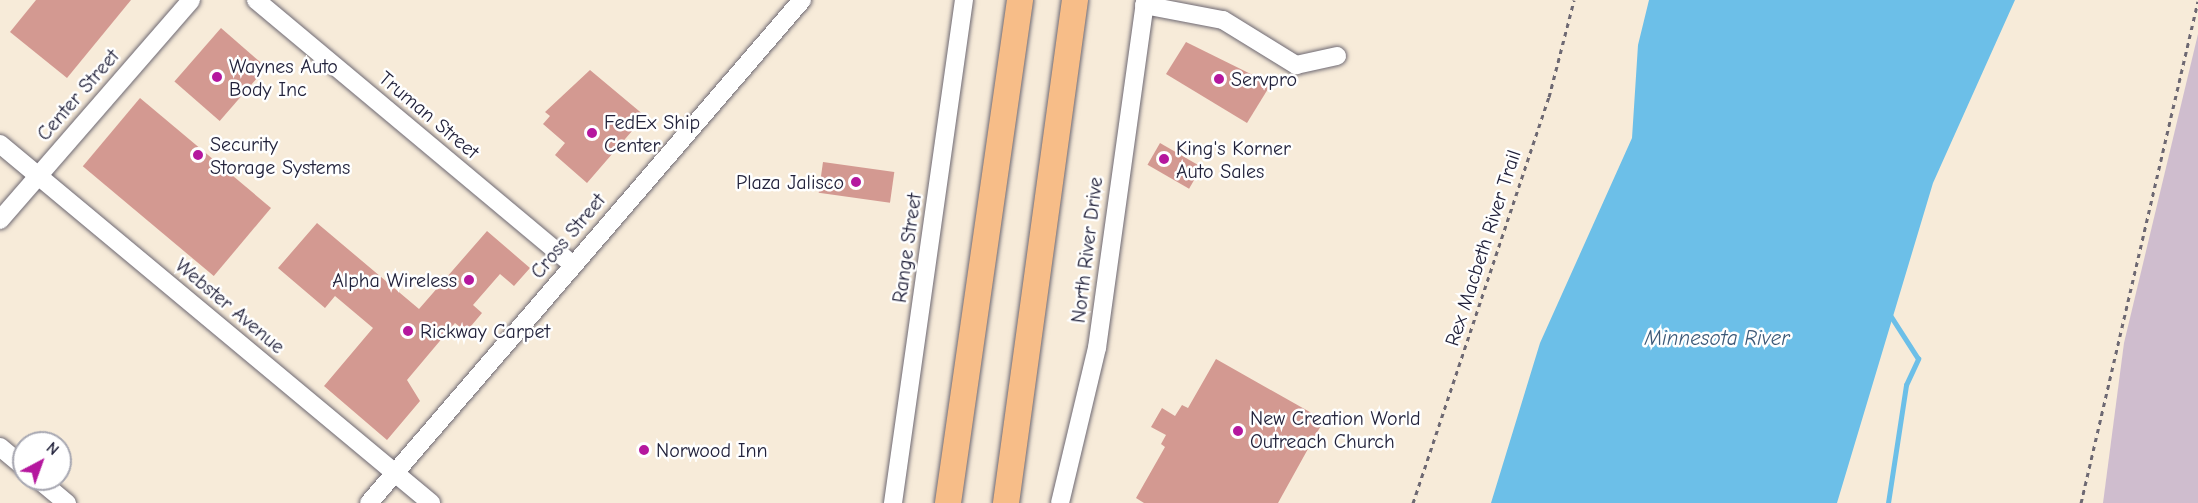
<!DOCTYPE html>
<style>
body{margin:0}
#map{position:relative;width:2198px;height:503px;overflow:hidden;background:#f7ebd9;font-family:"Comic Neue",sans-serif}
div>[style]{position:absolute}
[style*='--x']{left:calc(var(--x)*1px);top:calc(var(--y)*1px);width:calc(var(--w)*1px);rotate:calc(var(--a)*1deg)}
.industrial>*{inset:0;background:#cfbdce}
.water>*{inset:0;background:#6cbfe8}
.stream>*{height:4.5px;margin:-2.25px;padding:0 2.25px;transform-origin:2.25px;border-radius:2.25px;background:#6cbfe8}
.building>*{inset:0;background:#d39991;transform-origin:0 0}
.path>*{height:3px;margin-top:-1.5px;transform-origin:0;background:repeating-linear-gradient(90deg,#6d6872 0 4.5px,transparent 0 9px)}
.roads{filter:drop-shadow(0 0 2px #6d6872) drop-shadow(0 0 2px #6d6872)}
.minor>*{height:18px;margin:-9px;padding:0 9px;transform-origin:9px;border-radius:9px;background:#fff}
.highway>*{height:26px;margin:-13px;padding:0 13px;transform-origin:13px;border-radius:13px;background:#f7bd88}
.dots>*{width:16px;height:16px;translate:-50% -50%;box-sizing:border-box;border:3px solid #fff;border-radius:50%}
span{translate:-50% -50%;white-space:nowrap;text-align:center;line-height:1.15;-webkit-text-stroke:5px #fff;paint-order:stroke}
.poi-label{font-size:20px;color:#22223b}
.left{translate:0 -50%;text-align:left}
.right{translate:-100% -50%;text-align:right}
.street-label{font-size:20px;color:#22223b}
.water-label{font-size:21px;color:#3c5978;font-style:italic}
.north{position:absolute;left:12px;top:431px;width:60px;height:60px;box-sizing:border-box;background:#fff;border:2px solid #a7a7b1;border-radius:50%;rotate:41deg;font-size:16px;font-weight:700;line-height:24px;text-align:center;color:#22223b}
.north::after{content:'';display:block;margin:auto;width:21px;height:27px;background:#b5179e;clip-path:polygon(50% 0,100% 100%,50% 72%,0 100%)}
</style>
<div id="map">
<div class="industrial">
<i style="clip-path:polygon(2198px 34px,2198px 503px,2103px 503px,2124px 343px)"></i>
</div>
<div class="water">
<i style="clip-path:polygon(1649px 0,2015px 0,1933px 183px,1837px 503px,1491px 503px,1540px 343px,1632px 138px,1638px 45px)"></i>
</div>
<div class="stream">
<i style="--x:1888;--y:503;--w:119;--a:-81.3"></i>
<i style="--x:1906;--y:385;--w:29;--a:-65"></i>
<i style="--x:1918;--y:359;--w:50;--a:-122.7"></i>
</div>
<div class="building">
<i style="clip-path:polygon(36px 0,131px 0,67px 78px,10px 32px)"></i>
<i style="left:221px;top:28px;width:60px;height:71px;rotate:41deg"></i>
<i style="clip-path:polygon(1186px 42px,1271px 84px,1247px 123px,1166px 74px)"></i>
<i style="clip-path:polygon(590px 70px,645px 116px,587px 183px,555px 155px,565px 143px,543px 124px,550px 116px,545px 112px)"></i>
<i style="left:140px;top:98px;width:171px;height:89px;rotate:40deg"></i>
<i style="left:1160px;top:143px;width:48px;height:25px;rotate:30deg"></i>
<i style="left:823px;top:162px;width:72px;height:31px;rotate:8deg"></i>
<i style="clip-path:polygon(317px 223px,419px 309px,487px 231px,530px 268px,514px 286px,500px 274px,473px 305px,482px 313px,466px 332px,455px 323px,407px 380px,420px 401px,387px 440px,324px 386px,373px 328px,335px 296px,325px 308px,278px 268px)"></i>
<i style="clip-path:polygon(1216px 359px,1324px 420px,1278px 503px,1144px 503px,1136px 498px,1165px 447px,1161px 444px,1166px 435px,1151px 427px,1162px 408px,1175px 416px,1182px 405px,1188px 408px)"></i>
</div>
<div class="path">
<i style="--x:1413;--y:503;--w:428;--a:-71.5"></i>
<i style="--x:1549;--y:97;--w:100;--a:-75.5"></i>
<i style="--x:2081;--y:503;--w:515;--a:-76.88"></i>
</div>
<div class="roads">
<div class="minor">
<i style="--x:256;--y:0;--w:413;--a:39.9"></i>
<i style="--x:1144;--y:5;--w:80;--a:10.8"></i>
<i style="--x:1223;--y:20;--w:86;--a:31.7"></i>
<i style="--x:1296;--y:65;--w:42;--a:-12.4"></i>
<i style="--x:0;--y:144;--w:561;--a:39.79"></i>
<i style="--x:0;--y:220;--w:291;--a:-49"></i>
<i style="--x:0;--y:447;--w:31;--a:40"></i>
<i style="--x:38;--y:479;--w:38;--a:40"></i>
<i style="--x:369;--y:503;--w:664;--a:-49.28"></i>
<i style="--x:893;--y:503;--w:508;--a:-81.97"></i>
<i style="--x:1060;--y:503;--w:159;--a:-76.6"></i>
<i style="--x:1097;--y:348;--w:351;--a:-82.1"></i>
</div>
<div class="highway">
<i style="--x:948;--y:503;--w:508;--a:-81.85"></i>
<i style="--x:1006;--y:503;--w:508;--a:-82.19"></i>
</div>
</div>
<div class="dots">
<i style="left:217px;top:77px;background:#b5179e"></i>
<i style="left:1219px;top:79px;background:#b5179e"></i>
<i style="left:592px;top:133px;background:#b5179e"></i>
<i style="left:198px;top:155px;background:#b5179e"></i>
<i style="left:1164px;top:159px;background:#b5179e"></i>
<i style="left:856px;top:182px;background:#b5179e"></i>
<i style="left:469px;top:280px;background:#b5179e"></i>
<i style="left:408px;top:331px;background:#b5179e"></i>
<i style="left:1238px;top:431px;background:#b5179e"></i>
<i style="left:644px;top:450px;background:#b5179e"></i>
</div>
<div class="poi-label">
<span class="left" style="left:229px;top:78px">Waynes Auto<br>Body Inc</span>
<span class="left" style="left:1231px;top:79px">Servpro</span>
<span class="left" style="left:604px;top:134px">FedEx Ship<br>Center</span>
<span class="left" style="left:210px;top:156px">Security<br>Storage Systems</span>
<span class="left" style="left:1176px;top:160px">King's Korner<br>Auto Sales</span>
<span class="right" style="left:844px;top:182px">Plaza Jalisco</span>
<span class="right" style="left:457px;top:280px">Alpha Wireless</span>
<span class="left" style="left:420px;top:331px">Rickway Carpet</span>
<span class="left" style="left:1250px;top:430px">New Creation World<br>Outreach Church</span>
<span class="left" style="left:656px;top:450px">Norwood Inn</span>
</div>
<div class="street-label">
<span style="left:78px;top:95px;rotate:-49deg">Center Street</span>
<span style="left:429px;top:115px;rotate:40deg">Truman Street</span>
<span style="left:568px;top:236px;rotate:-50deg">Cross Street</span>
<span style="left:907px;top:248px;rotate:-82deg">Range Street</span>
<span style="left:1483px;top:248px;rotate:-72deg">Rex Macbeth River Trail</span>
<span style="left:1087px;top:250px;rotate:-83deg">North River Drive</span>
<span style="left:230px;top:306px;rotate:40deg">Webster Avenue</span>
</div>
<div class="water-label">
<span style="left:1717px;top:338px">Minnesota River</span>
</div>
<div class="north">N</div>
</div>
